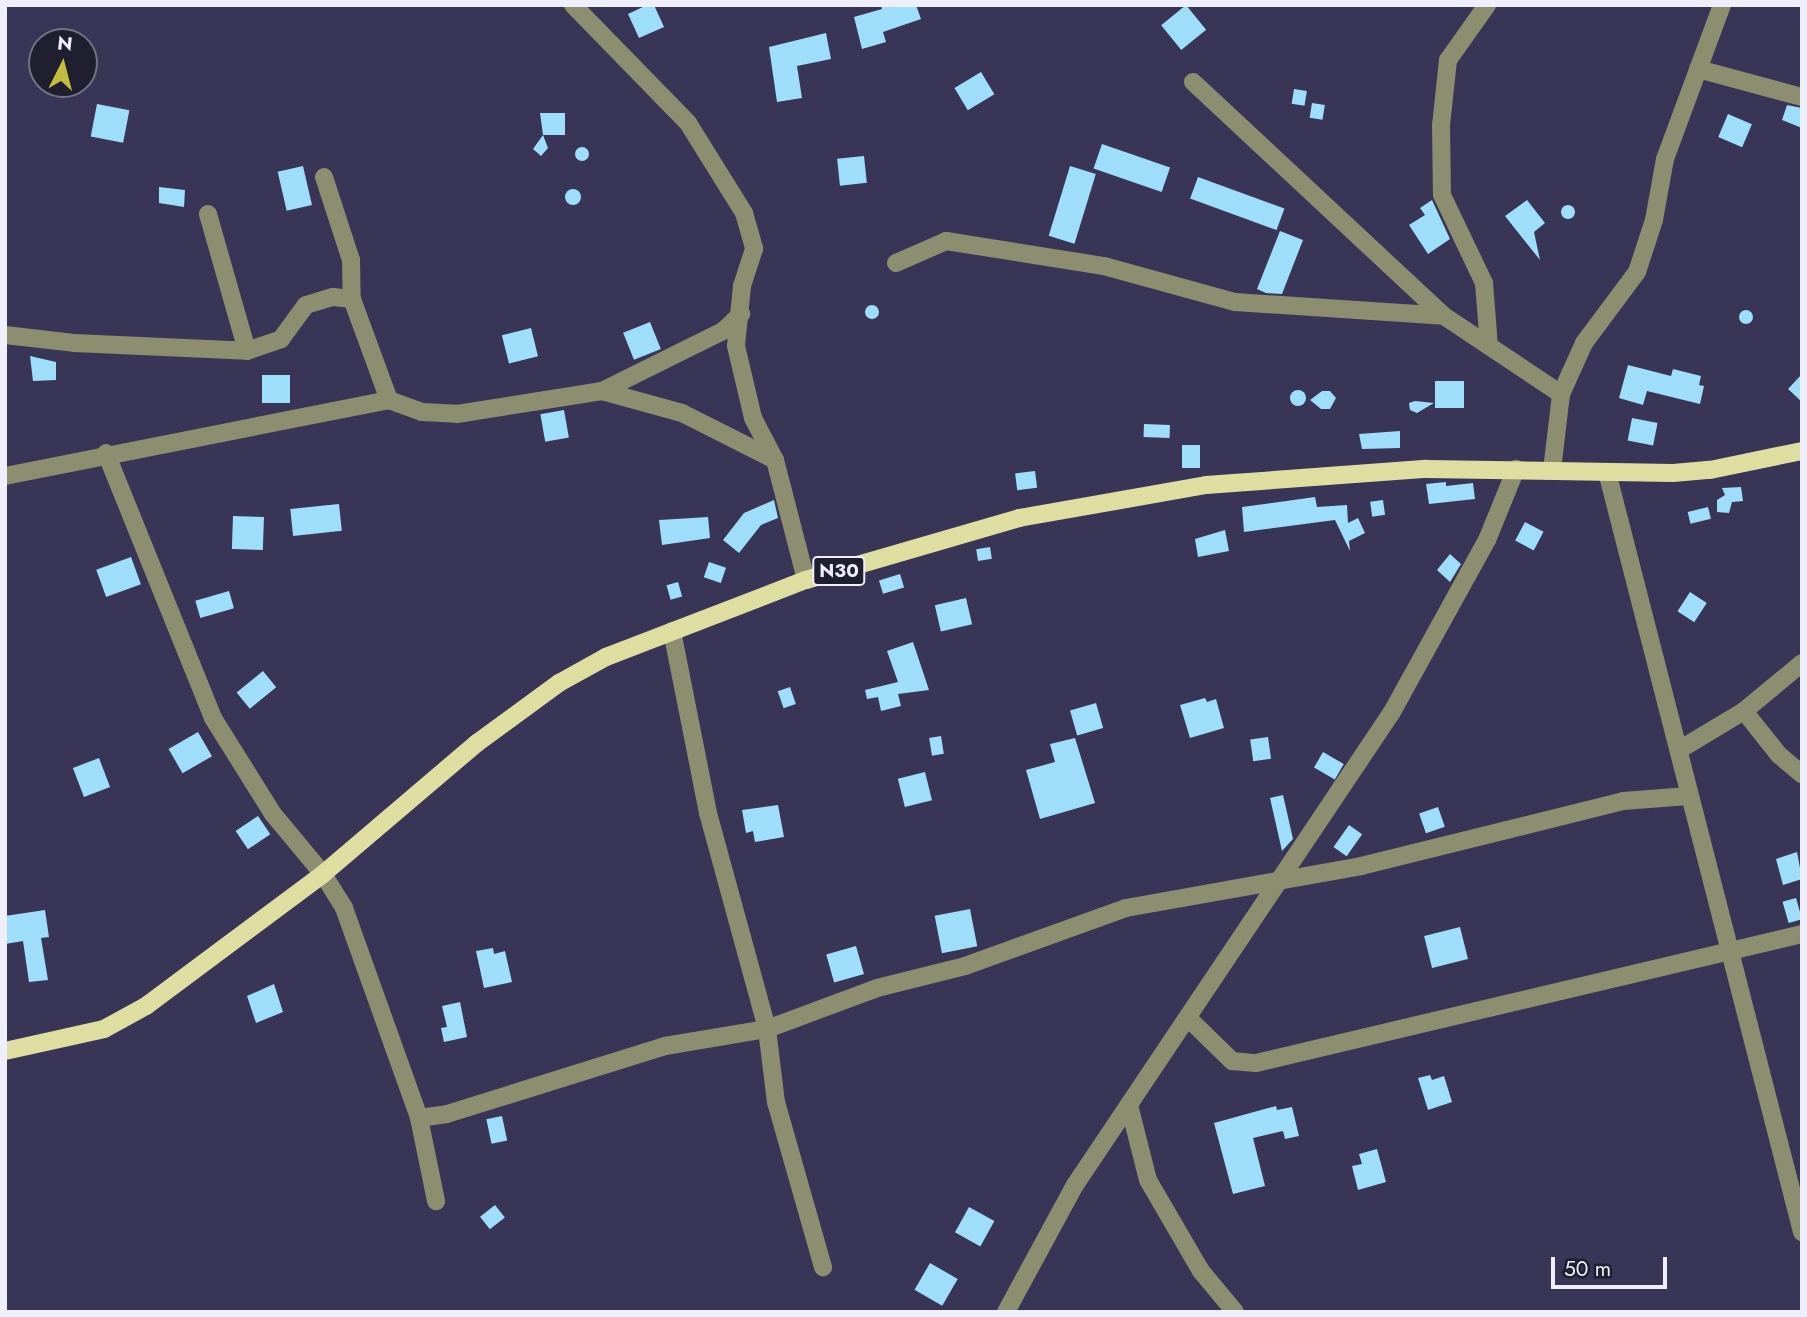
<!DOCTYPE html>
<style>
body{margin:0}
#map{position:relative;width:1807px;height:1317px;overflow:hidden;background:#393556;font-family:Jost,sans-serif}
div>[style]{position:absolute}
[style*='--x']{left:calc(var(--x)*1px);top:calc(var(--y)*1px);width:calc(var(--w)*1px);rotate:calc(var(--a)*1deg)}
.building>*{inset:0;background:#9fdefa;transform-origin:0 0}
.round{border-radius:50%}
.minor>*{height:18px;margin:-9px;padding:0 9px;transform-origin:9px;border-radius:9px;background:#8d8d6f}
.major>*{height:18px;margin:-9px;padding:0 9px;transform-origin:9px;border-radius:9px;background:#dfdea1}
span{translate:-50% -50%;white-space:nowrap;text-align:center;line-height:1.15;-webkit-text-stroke:7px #201f2f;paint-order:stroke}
.shield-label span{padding:2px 5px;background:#201f2f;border:2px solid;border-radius:5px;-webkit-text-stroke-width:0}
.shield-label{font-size:19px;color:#efeffb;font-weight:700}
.frame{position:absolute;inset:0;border:7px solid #efeffb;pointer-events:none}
.north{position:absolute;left:28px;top:28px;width:70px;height:70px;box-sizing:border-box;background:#201f2f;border:2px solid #737281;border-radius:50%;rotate:6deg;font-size:19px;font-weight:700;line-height:28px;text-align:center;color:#efeffb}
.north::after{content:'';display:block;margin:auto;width:24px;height:32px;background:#c2bd3f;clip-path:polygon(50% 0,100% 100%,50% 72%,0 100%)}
.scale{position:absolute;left:1551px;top:1257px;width:116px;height:32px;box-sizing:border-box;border:4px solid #efeffb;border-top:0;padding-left:9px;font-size:21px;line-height:24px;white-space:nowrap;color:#efeffb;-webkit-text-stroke:5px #201f2f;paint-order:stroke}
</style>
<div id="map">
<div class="building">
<i style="clip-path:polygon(647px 5px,654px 5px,664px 27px,639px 38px,628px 14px)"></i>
<i style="clip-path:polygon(881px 5px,916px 5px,921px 19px,883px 32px,886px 42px,862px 49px,854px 17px,882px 9px)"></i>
<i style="left:1186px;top:5px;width:32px;height:32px;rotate:51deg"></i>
<i style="clip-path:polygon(826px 33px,831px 59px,797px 66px,802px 98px,777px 102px,769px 47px)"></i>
<i style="left:981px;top:72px;width:26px;height:31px;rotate:59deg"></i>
<i style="left:1294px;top:89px;width:13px;height:15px;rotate:9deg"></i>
<i style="left:1312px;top:103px;width:13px;height:15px;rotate:9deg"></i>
<i style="left:97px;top:104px;width:33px;height:33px;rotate:11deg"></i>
<i style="clip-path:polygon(1787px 105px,1802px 108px,1802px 128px,1782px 120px)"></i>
<i style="clip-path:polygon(540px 113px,565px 113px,565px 135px,543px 135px,548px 148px,541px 156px,533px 149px,543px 135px)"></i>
<i style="left:1728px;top:114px;width:26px;height:25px;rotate:23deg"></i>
<i style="left:1102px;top:144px;width:72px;height:26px;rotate:19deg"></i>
<i class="round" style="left:575px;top:147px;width:14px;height:14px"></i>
<i style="left:864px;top:156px;width:27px;height:27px;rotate:84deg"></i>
<i style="left:303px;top:166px;width:40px;height:26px;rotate:77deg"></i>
<i style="left:1070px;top:166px;width:27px;height:73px;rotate:17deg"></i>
<i style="left:1198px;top:177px;width:92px;height:23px;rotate:20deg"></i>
<i style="clip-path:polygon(159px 187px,185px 190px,184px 207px,159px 203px)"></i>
<i class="round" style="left:565px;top:189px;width:16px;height:16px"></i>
<i style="clip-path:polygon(1432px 200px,1450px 239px,1428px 254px,1409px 225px,1425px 215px,1420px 208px)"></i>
<i style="clip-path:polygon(1527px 200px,1545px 223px,1534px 232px,1540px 260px,1505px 216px)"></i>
<i class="round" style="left:1561px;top:205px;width:14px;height:14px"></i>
<i style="clip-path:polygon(1280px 231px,1303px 240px,1282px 294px,1266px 293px,1257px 289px)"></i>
<i class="round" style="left:865px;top:305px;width:14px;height:14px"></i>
<i class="round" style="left:1739px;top:310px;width:14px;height:14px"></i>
<i style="left:650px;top:322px;width:29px;height:29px;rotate:68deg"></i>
<i style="left:531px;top:328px;width:29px;height:30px;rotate:76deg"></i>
<i style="clip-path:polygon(30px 356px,56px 362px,56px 380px,33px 381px)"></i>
<i style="clip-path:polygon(1628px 365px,1671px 376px,1673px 369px,1701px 376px,1699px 385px,1704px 386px,1700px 404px,1647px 391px,1643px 405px,1619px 398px)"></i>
<i style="clip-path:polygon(1802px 374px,1802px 402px,1788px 389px)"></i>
<i style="left:262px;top:375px;width:28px;height:28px"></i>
<i style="left:1464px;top:381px;width:27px;height:29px;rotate:90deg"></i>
<i class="round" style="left:1290px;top:390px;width:16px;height:16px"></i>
<i style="clip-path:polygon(1322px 391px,1330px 391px,1336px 398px,1330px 409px,1321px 409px,1310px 400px)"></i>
<i style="clip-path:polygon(1415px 401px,1434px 403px,1417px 413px,1410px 410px,1409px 403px)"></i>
<i style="left:564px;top:410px;width:28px;height:24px;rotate:80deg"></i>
<i style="left:1632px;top:418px;width:26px;height:23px;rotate:11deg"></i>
<i style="left:1144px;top:424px;width:26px;height:13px;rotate:2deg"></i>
<i style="clip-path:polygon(1400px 431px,1400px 448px,1362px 449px,1359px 434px)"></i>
<i style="left:1182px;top:445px;width:18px;height:23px"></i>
<i style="left:1035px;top:471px;width:17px;height:20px;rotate:83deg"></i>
<i style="clip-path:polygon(1446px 482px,1446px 486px,1473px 483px,1475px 499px,1429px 504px,1426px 484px)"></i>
<i style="clip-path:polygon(1741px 487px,1743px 501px,1732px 502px,1729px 513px,1717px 512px,1717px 500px,1725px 495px,1722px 488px)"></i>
<i style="clip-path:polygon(1315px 497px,1317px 507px,1347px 505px,1348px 523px,1358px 518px,1365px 533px,1349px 541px,1350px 551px,1335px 520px,1244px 532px,1242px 507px)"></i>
<i style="clip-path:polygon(774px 500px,778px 518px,761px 525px,739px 553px,723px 540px,744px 513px)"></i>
<i style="left:1383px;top:500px;width:15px;height:13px;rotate:82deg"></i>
<i style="left:339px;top:504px;width:27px;height:49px;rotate:84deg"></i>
<i style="left:1708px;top:507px;width:12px;height:21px;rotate:76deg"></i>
<i style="left:233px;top:516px;width:31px;height:33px;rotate:2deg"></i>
<i style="clip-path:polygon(708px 517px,710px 538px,662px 545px,659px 520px)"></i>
<i style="left:1525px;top:522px;width:21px;height:21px;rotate:28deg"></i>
<i style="clip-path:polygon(1225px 530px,1229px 551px,1198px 557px,1195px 539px)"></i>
<i style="left:990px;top:547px;width:12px;height:14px;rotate:81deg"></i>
<i style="clip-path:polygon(1450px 554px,1461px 564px,1450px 582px,1437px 570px)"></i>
<i style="left:131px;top:557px;width:29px;height:37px;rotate:70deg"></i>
<i style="left:709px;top:562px;width:18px;height:16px;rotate:19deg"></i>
<i style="left:900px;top:574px;width:14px;height:22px;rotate:73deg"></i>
<i style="left:678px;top:582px;width:15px;height:12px;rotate:74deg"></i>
<i style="left:229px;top:591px;width:18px;height:35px;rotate:74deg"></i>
<i style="left:1690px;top:592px;width:20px;height:23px;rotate:33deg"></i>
<i style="left:966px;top:598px;width:27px;height:32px;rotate:77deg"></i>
<i style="clip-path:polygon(913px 642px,929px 690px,898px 694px,901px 706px,881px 711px,878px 697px,867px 699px,865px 690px,898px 682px,887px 651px)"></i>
<i style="left:263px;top:671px;width:21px;height:34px;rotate:51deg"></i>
<i style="left:790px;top:687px;width:18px;height:13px;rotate:71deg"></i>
<i style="clip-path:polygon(1205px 698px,1207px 702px,1216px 699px,1224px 728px,1190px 738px,1180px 705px)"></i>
<i style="left:1096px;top:703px;width:26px;height:27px;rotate:74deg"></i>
<i style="left:198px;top:732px;width:28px;height:34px;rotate:60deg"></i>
<i style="left:941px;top:736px;width:18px;height:12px;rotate:81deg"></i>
<i style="left:1268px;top:737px;width:22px;height:18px;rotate:82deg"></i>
<i style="clip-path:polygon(1075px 738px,1095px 803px,1040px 819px,1026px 770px,1055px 762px,1050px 744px)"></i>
<i style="left:1323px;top:752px;width:24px;height:18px;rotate:30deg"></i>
<i style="left:99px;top:758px;width:31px;height:28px;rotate:69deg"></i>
<i style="left:925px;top:772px;width:29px;height:28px;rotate:76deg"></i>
<i style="clip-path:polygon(1283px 795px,1293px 839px,1282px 851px,1270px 798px)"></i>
<i style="clip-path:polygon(778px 805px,784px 837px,755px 842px,753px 831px,746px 833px,742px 810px)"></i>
<i style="left:1438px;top:807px;width:21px;height:20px;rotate:71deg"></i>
<i style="left:258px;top:816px;width:22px;height:27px;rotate:56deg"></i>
<i style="left:1349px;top:825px;width:16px;height:27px;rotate:35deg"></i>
<i style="clip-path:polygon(1797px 852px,1802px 879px,1783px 885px,1776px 859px)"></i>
<i style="left:1796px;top:898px;width:22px;height:14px;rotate:74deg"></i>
<i style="left:970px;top:909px;width:38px;height:36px;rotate:79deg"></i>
<i style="clip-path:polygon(45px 910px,49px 937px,41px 938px,48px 980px,29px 982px,23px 941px,5px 944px,5px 916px)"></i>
<i style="left:1460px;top:927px;width:33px;height:37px;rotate:76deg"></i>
<i style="left:856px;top:946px;width:29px;height:31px;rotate:74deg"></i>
<i style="clip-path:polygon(493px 948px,494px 954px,505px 951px,512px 982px,484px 988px,476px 951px)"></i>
<i style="clip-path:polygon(274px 984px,283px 1012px,256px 1023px,247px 996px)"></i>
<i style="clip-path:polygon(460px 1002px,467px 1037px,444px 1042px,441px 1028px,447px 1027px,442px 1006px)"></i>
<i style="clip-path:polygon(1430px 1075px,1432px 1080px,1444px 1076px,1452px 1102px,1428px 1110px,1418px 1078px)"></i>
<i style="clip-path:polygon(1276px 1106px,1277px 1110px,1292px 1107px,1299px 1136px,1285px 1139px,1283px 1131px,1253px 1138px,1265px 1186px,1233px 1194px,1214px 1123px)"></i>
<i style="left:502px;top:1116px;width:25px;height:16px;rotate:78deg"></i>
<i style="clip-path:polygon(1377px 1149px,1386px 1182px,1358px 1190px,1352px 1166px,1362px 1164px,1359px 1154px)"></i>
<i style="left:495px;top:1205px;width:16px;height:19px;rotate:52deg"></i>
<i style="left:969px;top:1207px;width:29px;height:29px;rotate:29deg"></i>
<i style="left:930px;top:1263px;width:32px;height:31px;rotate:30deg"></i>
</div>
<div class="minor">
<i style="--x:573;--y:5;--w:165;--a:45.7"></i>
<i style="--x:688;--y:123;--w:106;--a:58.1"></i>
<i style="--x:744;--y:213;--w:37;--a:74"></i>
<i style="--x:754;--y:249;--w:39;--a:108"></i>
<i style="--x:742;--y:286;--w:60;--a:95.7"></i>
<i style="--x:736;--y:346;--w:74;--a:76.7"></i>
<i style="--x:753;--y:418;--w:47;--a:62.4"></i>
<i style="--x:775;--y:460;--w:124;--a:75.5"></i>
<i style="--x:1487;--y:5;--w:67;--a:125.3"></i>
<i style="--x:1448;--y:60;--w:65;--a:96.1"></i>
<i style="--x:1441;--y:125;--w:70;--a:89.2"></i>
<i style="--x:1442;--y:195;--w:98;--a:64.5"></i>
<i style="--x:1484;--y:283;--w:63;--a:85.5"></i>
<i style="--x:1698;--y:69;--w:108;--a:15.1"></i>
<i style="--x:1193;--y:82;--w:343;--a:43"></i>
<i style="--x:324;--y:177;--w:87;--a:72"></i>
<i style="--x:351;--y:260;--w:39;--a:89"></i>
<i style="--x:208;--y:214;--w:142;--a:74.1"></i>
<i style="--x:896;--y:263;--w:55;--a:-23.7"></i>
<i style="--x:946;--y:241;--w:160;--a:9"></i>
<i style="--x:1104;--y:266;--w:136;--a:15.4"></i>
<i style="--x:1235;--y:302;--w:209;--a:3.8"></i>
<i style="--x:1444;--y:316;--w:141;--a:33.7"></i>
<i style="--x:5;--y:335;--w:69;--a:6.6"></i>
<i style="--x:74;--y:343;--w:173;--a:2.6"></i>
<i style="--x:247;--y:351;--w:36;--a:-19"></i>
<i style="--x:281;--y:339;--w:42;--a:-53.7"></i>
<i style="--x:306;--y:305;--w:28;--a:-17"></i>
<i style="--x:333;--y:297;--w:19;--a:6"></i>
<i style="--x:352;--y:299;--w:108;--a:69.9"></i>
<i style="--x:602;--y:391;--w:83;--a:15.4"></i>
<i style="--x:682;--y:413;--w:104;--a:26.8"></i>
<i style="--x:106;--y:453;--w:286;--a:68"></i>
<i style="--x:213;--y:718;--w:113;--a:58"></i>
<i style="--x:273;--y:814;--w:78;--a:50.2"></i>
<i style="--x:323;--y:874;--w:40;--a:58"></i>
<i style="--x:344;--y:908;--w:223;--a:70.3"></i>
<i style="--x:419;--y:1118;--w:85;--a:78.4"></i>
<i style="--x:1552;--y:470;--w:77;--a:-83.2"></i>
<i style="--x:1561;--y:394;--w:56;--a:-65.7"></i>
<i style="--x:1584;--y:343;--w:89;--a:-53.3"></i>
<i style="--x:1637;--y:272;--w:55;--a:-71.9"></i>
<i style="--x:1654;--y:220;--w:62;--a:-79.8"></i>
<i style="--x:1665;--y:159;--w:164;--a:-69.7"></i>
<i style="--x:1607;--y:472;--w:785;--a:75.61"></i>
<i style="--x:5;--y:476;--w:391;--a:-11.2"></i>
<i style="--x:389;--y:400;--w:35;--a:20"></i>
<i style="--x:422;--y:412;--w:35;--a:3"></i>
<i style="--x:457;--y:414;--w:147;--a:-9"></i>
<i style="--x:602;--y:391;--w:135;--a:-26.4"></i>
<i style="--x:723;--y:331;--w:25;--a:-43"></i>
<i style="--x:672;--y:631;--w:186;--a:78.8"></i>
<i style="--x:708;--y:813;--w:224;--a:74.7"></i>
<i style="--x:767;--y:1029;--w:74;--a:83"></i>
<i style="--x:776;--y:1102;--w:172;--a:74.1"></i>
<i style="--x:1744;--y:711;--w:56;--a:51.5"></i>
<i style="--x:1779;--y:755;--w:30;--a:40"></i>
<i style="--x:1679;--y:750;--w:76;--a:-31"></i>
<i style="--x:1744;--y:711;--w:75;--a:-39.6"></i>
<i style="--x:1188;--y:1018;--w:62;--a:44.3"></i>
<i style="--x:1232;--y:1061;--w:24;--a:5"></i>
<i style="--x:1256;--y:1063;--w:561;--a:-13.29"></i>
<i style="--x:1129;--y:1105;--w:77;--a:75.8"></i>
<i style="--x:1148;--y:1180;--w:105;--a:59.8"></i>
<i style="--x:1201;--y:1271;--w:53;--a:50.3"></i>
<i style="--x:419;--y:1118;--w:28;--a:-8"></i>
<i style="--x:447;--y:1114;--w:228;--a:-17.3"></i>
<i style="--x:665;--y:1046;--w:103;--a:-9.5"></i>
<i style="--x:767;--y:1029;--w:117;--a:-20.4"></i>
<i style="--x:877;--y:988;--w:91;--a:-14"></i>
<i style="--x:965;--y:966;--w:171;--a:-19.8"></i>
<i style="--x:1126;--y:908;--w:239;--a:-10.1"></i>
<i style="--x:1361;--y:866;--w:270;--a:-13.9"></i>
<i style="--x:1623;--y:801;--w:66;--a:-4.3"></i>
<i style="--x:1006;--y:1312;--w:145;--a:-61.5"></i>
<i style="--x:1075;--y:1185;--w:569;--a:-56.17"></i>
<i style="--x:1392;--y:712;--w:196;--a:-61.1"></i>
<i style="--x:1487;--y:540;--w:77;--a:-67.8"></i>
</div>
<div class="major">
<i style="--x:5;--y:1051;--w:101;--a:-12.5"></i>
<i style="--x:104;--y:1029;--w:48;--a:-28.7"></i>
<i style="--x:146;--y:1006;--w:221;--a:-36.7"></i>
<i style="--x:323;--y:874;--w:202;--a:-40.4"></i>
<i style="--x:477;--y:743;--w:102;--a:-36.2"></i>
<i style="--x:559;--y:683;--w:54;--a:-29"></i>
<i style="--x:606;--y:657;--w:214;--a:-21.1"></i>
<i style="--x:806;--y:580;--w:222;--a:-16.2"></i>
<i style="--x:1019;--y:518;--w:190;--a:-10"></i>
<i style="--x:1206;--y:485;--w:221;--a:-4.2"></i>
<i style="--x:1426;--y:469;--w:247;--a:0.9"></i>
<i style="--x:1673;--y:473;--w:37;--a:-5"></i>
<i style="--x:1710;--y:470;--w:94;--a:-11.7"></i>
</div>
<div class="shield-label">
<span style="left:839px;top:571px">N30</span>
</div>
<div class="frame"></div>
<div class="north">N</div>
<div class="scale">50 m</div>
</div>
